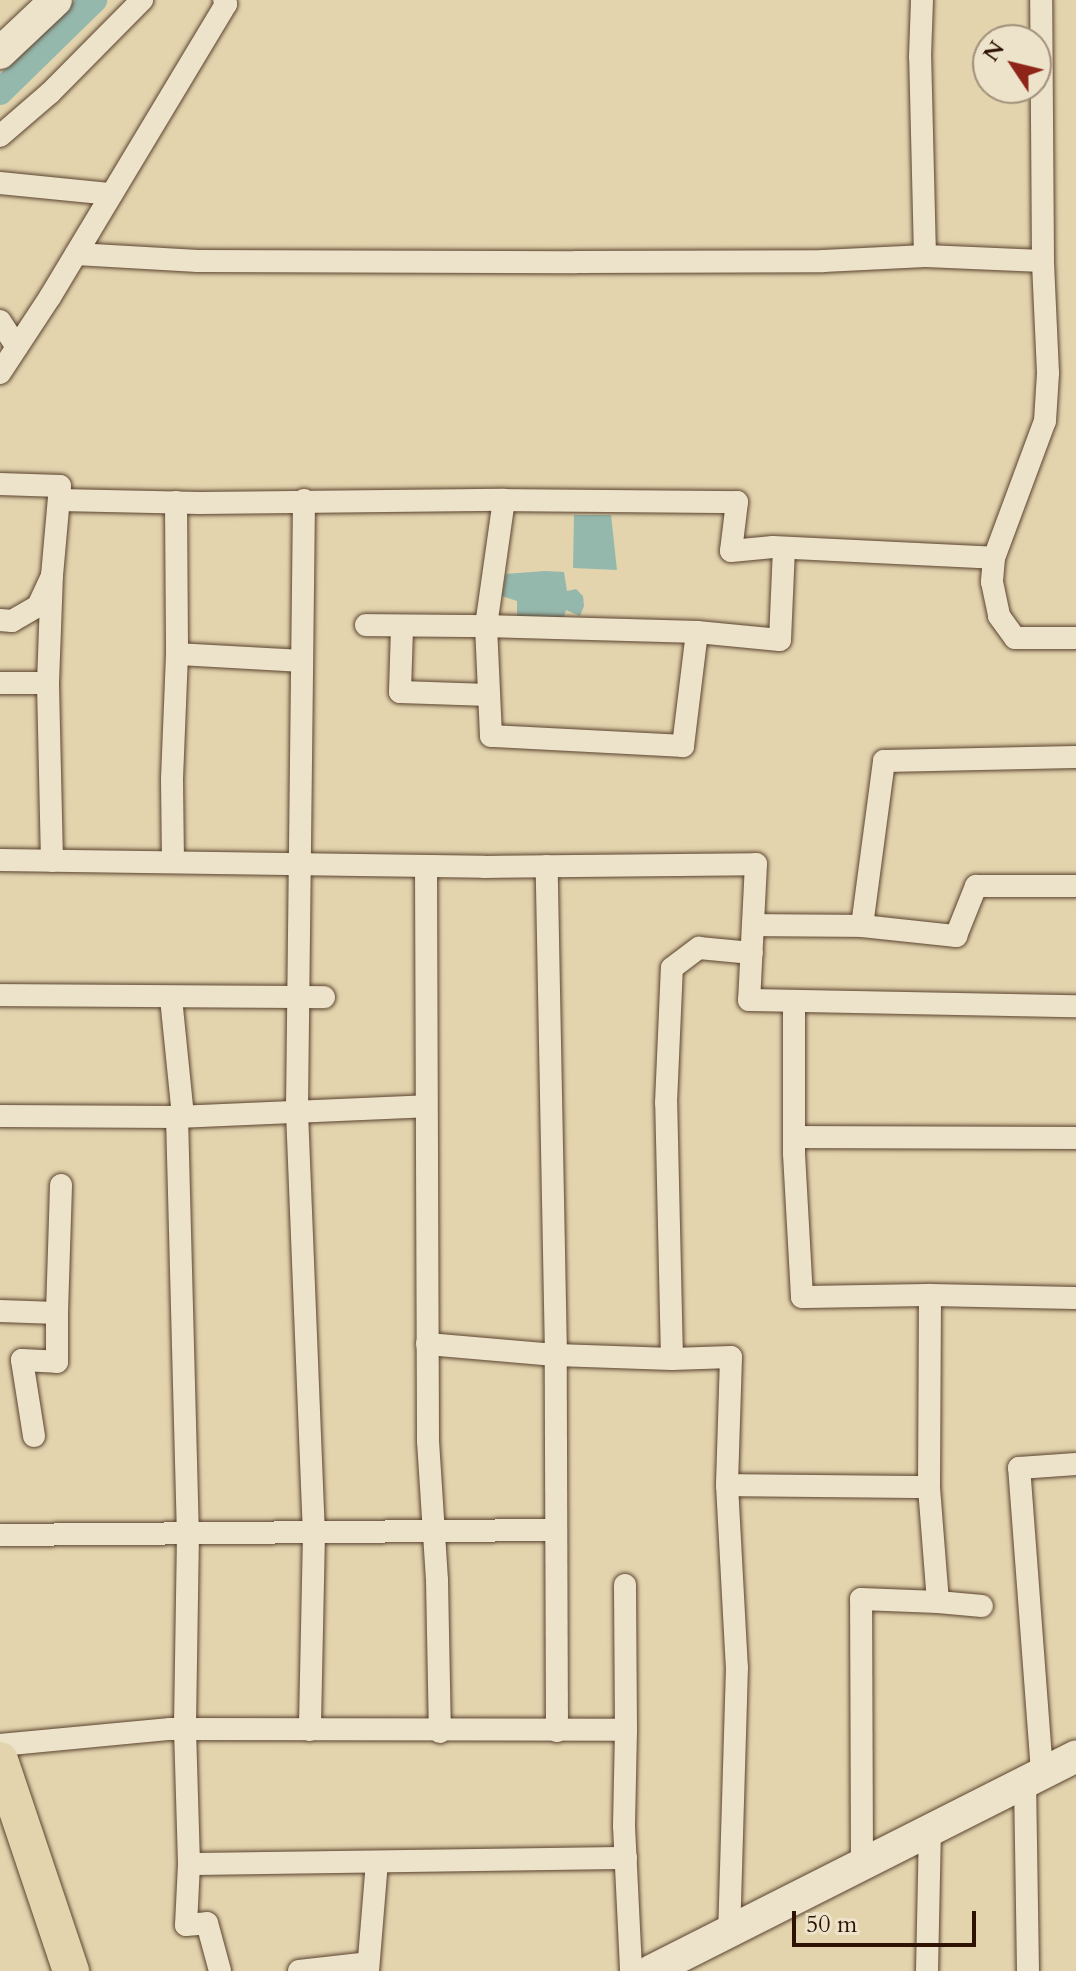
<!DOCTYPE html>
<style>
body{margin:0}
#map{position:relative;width:1076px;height:1971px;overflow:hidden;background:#e3d4ae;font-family:Cardo,serif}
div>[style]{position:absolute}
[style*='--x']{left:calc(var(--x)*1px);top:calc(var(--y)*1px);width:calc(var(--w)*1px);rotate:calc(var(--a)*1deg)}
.water>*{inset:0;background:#95b8ad}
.canal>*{height:26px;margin:-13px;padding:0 13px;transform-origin:13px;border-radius:13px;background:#95b8ad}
.roads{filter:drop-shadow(0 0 2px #5b432f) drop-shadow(0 0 2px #5b432f)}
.street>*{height:22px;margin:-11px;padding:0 11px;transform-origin:11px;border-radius:11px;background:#ede3ca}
.secondary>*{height:32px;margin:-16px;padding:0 16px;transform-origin:16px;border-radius:16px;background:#ede3ca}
.primary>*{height:36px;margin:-18px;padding:0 18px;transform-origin:18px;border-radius:18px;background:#e3d4ae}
span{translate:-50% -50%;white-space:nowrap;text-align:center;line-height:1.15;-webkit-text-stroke:6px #ede3ca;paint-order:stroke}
.north{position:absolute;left:972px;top:24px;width:80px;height:80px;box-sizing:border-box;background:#ede3ca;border:2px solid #a1907b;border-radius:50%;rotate:305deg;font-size:22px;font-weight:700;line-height:32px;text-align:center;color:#2e1305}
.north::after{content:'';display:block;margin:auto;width:28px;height:36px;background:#8f2418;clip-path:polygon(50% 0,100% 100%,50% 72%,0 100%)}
.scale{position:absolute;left:792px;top:1911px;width:184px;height:36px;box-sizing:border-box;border:4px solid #2e1305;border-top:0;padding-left:10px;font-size:24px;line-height:28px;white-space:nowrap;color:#2e1305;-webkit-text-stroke:6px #ede3ca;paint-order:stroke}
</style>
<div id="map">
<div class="water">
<i style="clip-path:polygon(574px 515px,611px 515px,617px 570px,573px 568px)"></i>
<i style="clip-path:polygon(545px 571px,564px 572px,567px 591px,576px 589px,583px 596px,584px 606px,580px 616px,566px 610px,561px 628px,524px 622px,517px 615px,517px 601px,502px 596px,506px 574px)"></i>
</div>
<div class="canal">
<i style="--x:0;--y:92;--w:132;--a:-44.4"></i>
</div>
<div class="roads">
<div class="street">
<i style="--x:0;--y:136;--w:66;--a:-40.7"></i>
<i style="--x:50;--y:93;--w:131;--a:-45.3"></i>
<i style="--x:0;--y:183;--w:112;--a:5.7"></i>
<i style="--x:76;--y:254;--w:122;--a:3.3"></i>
<i style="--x:198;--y:261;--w:378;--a:0.2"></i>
<i style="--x:576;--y:262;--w:247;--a:-0.2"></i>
<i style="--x:823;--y:261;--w:102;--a:-2.8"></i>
<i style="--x:925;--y:256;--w:199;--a:-91.4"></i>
<i style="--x:920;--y:57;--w:57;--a:-88"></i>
<i style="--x:925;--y:256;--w:118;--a:2.4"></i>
<i style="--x:1043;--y:261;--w:261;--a:-90.4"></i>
<i style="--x:0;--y:321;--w:31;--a:57"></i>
<i style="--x:0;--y:373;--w:91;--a:-56.7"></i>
<i style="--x:50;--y:297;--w:342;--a:-59"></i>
<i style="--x:226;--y:4;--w:4;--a:-117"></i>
<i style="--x:0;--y:484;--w:60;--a:1.9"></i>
<i style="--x:60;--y:486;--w:90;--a:95.1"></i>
<i style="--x:52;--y:576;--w:33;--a:115"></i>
<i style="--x:38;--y:606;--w:30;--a:150"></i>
<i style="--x:12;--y:621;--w:12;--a:-175"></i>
<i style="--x:59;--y:500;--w:141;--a:1.2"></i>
<i style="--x:200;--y:503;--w:304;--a:-0.6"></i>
<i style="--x:304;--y:500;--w:612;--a:90.66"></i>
<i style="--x:297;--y:1112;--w:421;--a:87.7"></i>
<i style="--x:314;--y:1533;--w:197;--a:91.2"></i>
<i style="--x:176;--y:502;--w:152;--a:89.6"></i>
<i style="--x:994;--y:558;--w:24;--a:95"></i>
<i style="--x:992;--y:582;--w:35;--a:78"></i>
<i style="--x:999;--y:616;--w:27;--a:54"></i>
<i style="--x:1015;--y:638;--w:61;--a:0"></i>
<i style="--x:366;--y:625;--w:120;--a:0.5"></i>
<i style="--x:486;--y:626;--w:127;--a:-81.9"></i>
<i style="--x:504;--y:500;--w:233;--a:0.5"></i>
<i style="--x:737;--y:502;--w:49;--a:97"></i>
<i style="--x:731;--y:551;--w:42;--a:-5.4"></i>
<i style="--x:773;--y:547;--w:221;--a:2.8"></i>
<i style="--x:994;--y:558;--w:146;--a:-69.6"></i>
<i style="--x:1045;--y:421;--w:48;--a:-86.4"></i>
<i style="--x:1048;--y:373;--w:112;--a:-92.6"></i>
<i style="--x:486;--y:626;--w:211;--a:1.6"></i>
<i style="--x:697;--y:632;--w:115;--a:97"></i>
<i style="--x:683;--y:746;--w:192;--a:-177"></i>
<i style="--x:491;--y:736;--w:110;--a:-92.6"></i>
<i style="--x:402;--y:628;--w:64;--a:91.8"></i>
<i style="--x:400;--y:692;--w:89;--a:1.9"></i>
<i style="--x:697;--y:632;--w:83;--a:5.5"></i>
<i style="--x:780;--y:640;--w:92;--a:-87.5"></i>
<i style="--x:0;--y:683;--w:48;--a:0"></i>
<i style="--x:1076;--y:757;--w:192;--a:178.8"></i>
<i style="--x:884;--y:761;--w:166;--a:97.6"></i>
<i style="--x:862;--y:926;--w:95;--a:6.1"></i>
<i style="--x:956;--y:936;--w:54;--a:-68.2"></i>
<i style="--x:976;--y:886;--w:100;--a:0"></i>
<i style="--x:0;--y:860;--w:484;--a:0.8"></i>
<i style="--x:484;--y:867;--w:272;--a:-0.6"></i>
<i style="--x:756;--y:864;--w:136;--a:92.9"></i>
<i style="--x:749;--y:1000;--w:327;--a:1.1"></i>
<i style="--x:52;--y:861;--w:178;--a:-91.3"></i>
<i style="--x:48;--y:683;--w:107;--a:-87.9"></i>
<i style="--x:173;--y:862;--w:83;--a:-90.7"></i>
<i style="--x:172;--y:779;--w:125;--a:-87.7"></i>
<i style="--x:177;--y:654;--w:124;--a:3.2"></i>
<i style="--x:426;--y:866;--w:575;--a:89.8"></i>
<i style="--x:428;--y:1441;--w:139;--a:86.3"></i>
<i style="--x:437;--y:1580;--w:152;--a:88.9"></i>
<i style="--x:753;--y:925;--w:109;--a:0.5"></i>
<i style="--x:0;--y:995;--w:324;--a:0.4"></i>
<i style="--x:171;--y:998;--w:120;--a:84.2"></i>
<i style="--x:0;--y:1116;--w:177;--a:0.3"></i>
<i style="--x:177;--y:1117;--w:249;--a:-2.5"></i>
<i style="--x:177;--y:1117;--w:417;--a:88.5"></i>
<i style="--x:188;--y:1534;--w:195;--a:90.9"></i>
<i style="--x:185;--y:1729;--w:135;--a:88.3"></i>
<i style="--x:189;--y:1864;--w:61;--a:92.8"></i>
<i style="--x:186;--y:1925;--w:21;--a:-5"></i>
<i style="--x:207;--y:1923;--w:50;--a:74.8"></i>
<i style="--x:794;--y:1137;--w:282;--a:0.2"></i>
<i style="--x:930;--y:1295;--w:146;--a:1.2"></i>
<i style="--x:0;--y:1311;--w:57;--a:2"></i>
<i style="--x:57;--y:1313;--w:128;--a:-88.2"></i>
<i style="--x:427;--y:1344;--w:129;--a:4.9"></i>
<i style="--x:556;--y:1355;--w:489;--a:-91.1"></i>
<i style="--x:672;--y:1359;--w:256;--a:-91.3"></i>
<i style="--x:666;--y:1103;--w:135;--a:-87.5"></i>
<i style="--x:672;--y:968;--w:34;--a:-37"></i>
<i style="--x:699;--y:948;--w:53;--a:5.4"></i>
<i style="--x:34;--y:1436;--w:77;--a:-99"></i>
<i style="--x:22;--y:1360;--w:35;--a:3"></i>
<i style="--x:57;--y:1362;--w:49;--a:-90"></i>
<i style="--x:727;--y:1485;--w:202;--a:0.6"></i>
<i style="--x:929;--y:1487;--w:192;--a:-89.7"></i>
<i style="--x:930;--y:1295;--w:128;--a:179.1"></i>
<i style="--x:802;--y:1297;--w:144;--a:-93.2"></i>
<i style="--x:794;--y:1153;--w:152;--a:-90"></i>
<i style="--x:0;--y:1535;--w:556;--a:-0.52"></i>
<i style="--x:938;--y:1602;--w:44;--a:5.2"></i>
<i style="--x:626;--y:1730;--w:96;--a:91.2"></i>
<i style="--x:624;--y:1826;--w:145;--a:87.2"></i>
<i style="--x:557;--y:1731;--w:376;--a:-90.2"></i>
<i style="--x:556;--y:1355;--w:116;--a:2"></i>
<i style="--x:672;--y:1359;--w:59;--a:-1.9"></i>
<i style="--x:731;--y:1357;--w:128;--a:91.8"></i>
<i style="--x:727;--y:1485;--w:182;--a:86.9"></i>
<i style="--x:737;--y:1667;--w:262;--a:91.7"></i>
<i style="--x:0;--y:1745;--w:171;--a:-5.4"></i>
<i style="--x:170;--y:1729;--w:456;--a:0.1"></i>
<i style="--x:626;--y:1730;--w:145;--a:-90.4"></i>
<i style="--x:1042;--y:1772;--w:305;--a:-94.3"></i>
<i style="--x:1019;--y:1468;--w:57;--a:-4"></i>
<i style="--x:1025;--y:1780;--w:191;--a:89.1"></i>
<i style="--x:862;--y:1863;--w:264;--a:-90.2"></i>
<i style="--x:861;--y:1599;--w:77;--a:2.2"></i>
<i style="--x:938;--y:1602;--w:115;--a:-94.5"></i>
<i style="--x:189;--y:1864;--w:437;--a:-0.8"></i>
<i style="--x:299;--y:1971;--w:69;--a:-6.6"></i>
<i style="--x:368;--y:1971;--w:109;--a:-85.3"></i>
<i style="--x:927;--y:1971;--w:143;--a:-88.8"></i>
</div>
<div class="secondary">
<i style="--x:0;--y:53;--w:77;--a:-43.4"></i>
<i style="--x:651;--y:1971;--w:476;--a:-26.8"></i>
</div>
<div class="primary">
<i style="--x:0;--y:1760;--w:223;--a:71.4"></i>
</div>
</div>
<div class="north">N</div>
<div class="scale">50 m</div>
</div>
